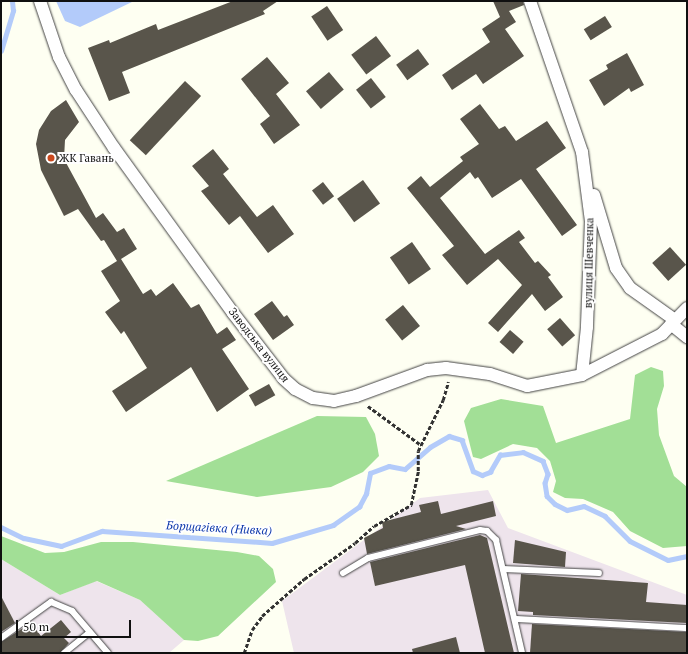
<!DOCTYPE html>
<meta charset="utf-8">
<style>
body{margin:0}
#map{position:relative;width:688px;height:654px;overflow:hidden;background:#fefff2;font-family:"PT Serif",serif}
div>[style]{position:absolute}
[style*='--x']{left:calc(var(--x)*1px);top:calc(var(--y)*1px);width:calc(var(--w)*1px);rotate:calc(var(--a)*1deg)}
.industrial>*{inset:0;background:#eee4ec}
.forest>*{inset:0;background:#a2df96}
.water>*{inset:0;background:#b3cbfa}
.stream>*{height:4.5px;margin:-2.25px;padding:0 2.25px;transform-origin:2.25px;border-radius:2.25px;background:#b3cbfa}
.building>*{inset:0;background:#59554b;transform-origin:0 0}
.path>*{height:2.5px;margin-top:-1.25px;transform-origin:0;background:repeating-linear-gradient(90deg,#323232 0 4px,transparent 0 6px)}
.roads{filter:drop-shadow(0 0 1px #434343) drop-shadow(0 0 1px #434343)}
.lane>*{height:6px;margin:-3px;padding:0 3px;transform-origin:3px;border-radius:3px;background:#fff}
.street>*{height:12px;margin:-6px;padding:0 6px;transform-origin:6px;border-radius:6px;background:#fff}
.dots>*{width:11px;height:11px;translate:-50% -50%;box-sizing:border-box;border:2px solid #fff;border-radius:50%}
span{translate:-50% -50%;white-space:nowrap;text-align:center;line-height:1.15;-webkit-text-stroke:4px #fff;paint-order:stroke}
.poi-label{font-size:11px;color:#101010}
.left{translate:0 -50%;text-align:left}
.street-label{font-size:11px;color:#101010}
.water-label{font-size:12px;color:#0f39ab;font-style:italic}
.frame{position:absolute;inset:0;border:2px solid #101010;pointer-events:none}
.scale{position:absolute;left:16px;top:620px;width:115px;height:18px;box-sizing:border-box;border:2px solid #101010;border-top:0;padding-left:5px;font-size:12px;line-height:14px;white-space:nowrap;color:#101010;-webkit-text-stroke:3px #fff;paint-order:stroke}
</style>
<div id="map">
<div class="industrial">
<i style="clip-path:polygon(488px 490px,508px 528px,687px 595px,687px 653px,294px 653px,282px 601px,420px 498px)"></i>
<i style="clip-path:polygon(1px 559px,60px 595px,96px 581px,140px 600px,184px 640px,169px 653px,1px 653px)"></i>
</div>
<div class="forest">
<i style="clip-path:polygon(651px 367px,663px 371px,664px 386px,657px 409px,659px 435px,674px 476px,687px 487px,687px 546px,663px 548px,630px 531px,613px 512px,583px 499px,565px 498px,553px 492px,556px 481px,550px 461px,537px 448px,513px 444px,481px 459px,473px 457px,464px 421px,471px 408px,501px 399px,543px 406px,556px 443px,630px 419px,635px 375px)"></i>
<i style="clip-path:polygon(317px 416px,366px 417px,375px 434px,379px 456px,363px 472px,331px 487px,257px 497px,166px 481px)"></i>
<i style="clip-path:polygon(1px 536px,45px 553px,64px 552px,101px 542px,133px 542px,237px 552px,259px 556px,273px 569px,276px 582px,218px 636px,198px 641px,184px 640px,140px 600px,97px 581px,60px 595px,1px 559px)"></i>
</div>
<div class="water">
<i style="clip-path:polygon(56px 1px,134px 1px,80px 27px,65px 21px)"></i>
</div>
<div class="stream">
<i style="--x:1;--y:51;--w:42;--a:-73.3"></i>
<i style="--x:13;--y:11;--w:10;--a:-96"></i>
<i style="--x:1;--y:527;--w:25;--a:26"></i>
<i style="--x:24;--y:538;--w:38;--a:12"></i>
<i style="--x:61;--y:546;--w:44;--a:-20.1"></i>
<i style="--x:102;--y:531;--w:170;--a:4"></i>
<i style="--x:272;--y:543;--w:64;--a:-16.4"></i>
<i style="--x:333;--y:525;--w:32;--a:-35"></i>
<i style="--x:359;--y:507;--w:15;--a:-62"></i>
<i style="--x:366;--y:494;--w:21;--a:-79"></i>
<i style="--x:370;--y:473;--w:20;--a:-20"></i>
<i style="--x:389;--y:466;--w:16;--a:11"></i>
<i style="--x:405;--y:469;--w:33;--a:-41"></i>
<i style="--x:430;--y:447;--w:22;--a:-30"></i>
<i style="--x:449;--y:436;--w:14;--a:17"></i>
<i style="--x:462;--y:440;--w:33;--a:70"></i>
<i style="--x:473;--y:471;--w:10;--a:24"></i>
<i style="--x:482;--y:475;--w:9;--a:-21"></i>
<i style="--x:490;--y:472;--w:20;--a:-60"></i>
<i style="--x:500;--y:455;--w:23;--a:-7"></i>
<i style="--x:523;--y:452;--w:22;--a:24"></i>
<i style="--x:543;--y:461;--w:14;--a:69"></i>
<i style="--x:548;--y:474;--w:9;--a:108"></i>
<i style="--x:545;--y:483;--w:13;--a:81"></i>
<i style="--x:547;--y:496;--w:11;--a:45"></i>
<i style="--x:555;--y:504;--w:13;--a:27"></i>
<i style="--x:567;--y:510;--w:17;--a:-13"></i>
<i style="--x:584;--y:506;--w:23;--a:25"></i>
<i style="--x:605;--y:516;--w:35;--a:45"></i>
<i style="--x:630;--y:541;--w:42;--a:26.6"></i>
<i style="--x:668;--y:560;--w:19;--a:-12"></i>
</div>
<div class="building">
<i style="clip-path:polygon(233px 1px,278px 1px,263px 11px,265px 14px,122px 72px,130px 93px,109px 101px,88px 48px,109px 40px,110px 43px,156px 24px,158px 30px)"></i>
<i style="clip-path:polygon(493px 1px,523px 1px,524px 5px,509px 11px,516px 22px,505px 29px,524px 56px,483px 84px,476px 74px,452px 90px,442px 75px,490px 42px,482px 29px,500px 17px)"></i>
<i style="left:327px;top:6px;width:29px;height:19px;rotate:56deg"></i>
<i style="left:605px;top:16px;width:13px;height:25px;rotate:58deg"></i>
<i style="left:376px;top:36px;width:25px;height:31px;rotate:53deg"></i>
<i style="left:418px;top:49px;width:19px;height:27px;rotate:54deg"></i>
<i style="clip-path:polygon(627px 53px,644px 85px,631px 92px,629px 88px,604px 106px,589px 80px,608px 69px,606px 65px)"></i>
<i style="clip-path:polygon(267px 57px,289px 83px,276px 94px,300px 125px,274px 144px,260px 124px,270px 116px,241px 79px)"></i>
<i style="left:329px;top:72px;width:23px;height:30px;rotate:50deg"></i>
<i style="left:371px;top:78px;width:24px;height:19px;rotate:52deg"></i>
<i style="left:185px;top:81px;width:22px;height:81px;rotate:43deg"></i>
<i style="clip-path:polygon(66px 100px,79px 122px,65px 140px,64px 159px,96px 218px,103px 213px,117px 232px,124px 228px,137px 249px,121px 259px,143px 294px,151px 289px,156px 296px,173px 283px,191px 308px,199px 304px,217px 334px,227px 327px,236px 340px,222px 349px,249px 389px,217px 412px,191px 367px,126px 412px,112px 391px,147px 368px,124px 331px,121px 334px,105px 312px,120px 301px,101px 271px,117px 261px,104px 240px,101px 241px,78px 209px,64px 216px,41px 170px,36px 144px,39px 130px,51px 111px)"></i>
<i style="clip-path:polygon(480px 104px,499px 129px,505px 126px,516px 141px,547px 121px,566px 148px,536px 169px,577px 225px,562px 236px,521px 179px,492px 198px,478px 177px,475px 179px,470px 172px,440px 198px,485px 254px,519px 230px,525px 238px,519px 242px,535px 263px,538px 261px,551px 275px,548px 277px,563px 297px,545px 311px,532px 294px,498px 332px,488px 323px,522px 285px,498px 259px,467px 285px,442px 255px,454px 246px,407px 188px,421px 176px,430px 187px,463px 161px,460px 157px,479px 144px,460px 119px)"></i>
<i style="clip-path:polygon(213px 149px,229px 169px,223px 174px,257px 217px,273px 205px,294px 234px,268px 253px,240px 216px,229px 225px,201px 191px,209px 186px,192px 166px)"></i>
<i style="left:363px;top:180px;width:29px;height:32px;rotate:54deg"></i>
<i style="left:323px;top:182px;width:18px;height:14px;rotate:52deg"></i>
<i style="left:412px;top:242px;width:33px;height:27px;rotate:55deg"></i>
<i style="left:670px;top:247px;width:24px;height:24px;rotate:48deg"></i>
<i style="clip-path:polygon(272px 301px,284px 317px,287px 315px,294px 325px,273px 340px,254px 314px)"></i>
<i style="left:403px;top:305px;width:27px;height:23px;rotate:51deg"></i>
<i style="left:560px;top:318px;width:23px;height:17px;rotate:49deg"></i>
<i style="left:510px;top:330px;width:18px;height:16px;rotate:41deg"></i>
<i style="left:269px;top:384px;width:13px;height:23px;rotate:61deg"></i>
<i style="clip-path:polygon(438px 501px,441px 514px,493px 501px,496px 516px,456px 526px,466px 529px,367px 554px,364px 538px,383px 528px,382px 522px,421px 512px,419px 505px)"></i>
<i style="clip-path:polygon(480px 535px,487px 538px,514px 653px,485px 653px,465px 565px,375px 586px,370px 562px)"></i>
<i style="clip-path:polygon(515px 540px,566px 552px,565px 567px,513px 563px)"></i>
<i style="clip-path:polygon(521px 574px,648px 583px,646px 602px,687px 605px,687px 623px,533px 615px,533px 612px,518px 611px)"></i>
<i style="clip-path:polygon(1px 596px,15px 623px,1px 632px)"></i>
<i style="clip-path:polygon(61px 620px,71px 632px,64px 638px,69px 643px,60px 653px,1px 653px,1px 642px,31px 623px,41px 636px)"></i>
<i style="clip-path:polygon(532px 624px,687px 632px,687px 653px,530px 653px)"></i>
<i style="clip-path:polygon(456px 637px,460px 653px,413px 653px,412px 649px)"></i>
</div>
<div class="path">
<i style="--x:368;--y:406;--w:66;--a:36.3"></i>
<i style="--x:244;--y:653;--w:24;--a:-71"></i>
<i style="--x:252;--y:630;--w:17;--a:-54"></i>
<i style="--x:262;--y:616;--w:56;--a:-41.4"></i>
<i style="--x:304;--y:579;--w:62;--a:-35.2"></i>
<i style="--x:355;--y:543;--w:25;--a:-42"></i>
<i style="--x:374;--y:526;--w:43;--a:-29.6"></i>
<i style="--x:411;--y:505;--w:35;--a:-78"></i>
<i style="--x:418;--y:471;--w:20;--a:-90"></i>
<i style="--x:418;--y:451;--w:57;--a:-63.9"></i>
<i style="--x:443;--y:400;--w:19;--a:-74"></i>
</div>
<div class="roads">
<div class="lane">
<i style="--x:503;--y:569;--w:96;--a:2.4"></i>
<i style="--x:343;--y:573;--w:29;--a:-31"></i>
<i style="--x:368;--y:558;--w:115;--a:-14"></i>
<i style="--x:480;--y:530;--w:7;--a:8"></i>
<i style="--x:487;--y:531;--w:13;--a:45"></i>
<i style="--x:496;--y:540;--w:116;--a:77"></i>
<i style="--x:515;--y:619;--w:172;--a:3"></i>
<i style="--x:1;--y:638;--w:62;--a:-35.8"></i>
<i style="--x:51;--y:602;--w:23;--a:23"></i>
<i style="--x:72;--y:611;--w:55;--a:49.4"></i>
<i style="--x:64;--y:653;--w:33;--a:-39"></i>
</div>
<div class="street">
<i style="--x:40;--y:1;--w:59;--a:71.3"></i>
<i style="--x:59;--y:57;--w:37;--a:63"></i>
<i style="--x:76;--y:90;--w:69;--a:56.8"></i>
<i style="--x:114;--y:148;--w:203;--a:54.2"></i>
<i style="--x:233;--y:313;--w:83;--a:52.3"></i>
<i style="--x:284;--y:379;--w:15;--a:42"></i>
<i style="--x:295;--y:389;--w:20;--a:27"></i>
<i style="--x:313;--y:398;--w:21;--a:8"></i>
<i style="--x:334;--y:401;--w:23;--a:-13"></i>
<i style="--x:356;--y:396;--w:76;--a:-20.1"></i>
<i style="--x:427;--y:370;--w:19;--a:-6"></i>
<i style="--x:446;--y:368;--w:44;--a:7.8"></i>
<i style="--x:490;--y:374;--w:39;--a:18"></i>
<i style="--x:527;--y:386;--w:56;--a:-11.3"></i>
<i style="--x:582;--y:375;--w:90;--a:-27.1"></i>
<i style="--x:662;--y:334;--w:36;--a:-46"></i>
<i style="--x:530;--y:1;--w:160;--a:71"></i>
<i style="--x:582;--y:152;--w:70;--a:82.6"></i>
<i style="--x:591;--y:221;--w:106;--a:92.2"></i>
<i style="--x:587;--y:327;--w:48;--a:95.9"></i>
<i style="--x:594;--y:195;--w:76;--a:73.2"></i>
<i style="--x:616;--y:268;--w:24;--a:55"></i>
<i style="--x:630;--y:288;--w:55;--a:35.4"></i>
<i style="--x:671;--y:324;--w:21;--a:39"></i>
</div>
</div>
<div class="dots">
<i style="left:51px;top:158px;background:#ca481d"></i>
</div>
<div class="poi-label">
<span class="left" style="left:59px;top:158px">ЖК Гавань</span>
</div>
<div class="street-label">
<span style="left:589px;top:263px;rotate:-89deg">вулиця Шевченка</span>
<span style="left:259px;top:345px;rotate:52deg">Заводська вулиця</span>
</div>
<div class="water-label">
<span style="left:219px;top:528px;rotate:3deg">Борщагівка (Нивка)</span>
</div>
<div class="frame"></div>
<div class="scale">50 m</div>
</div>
